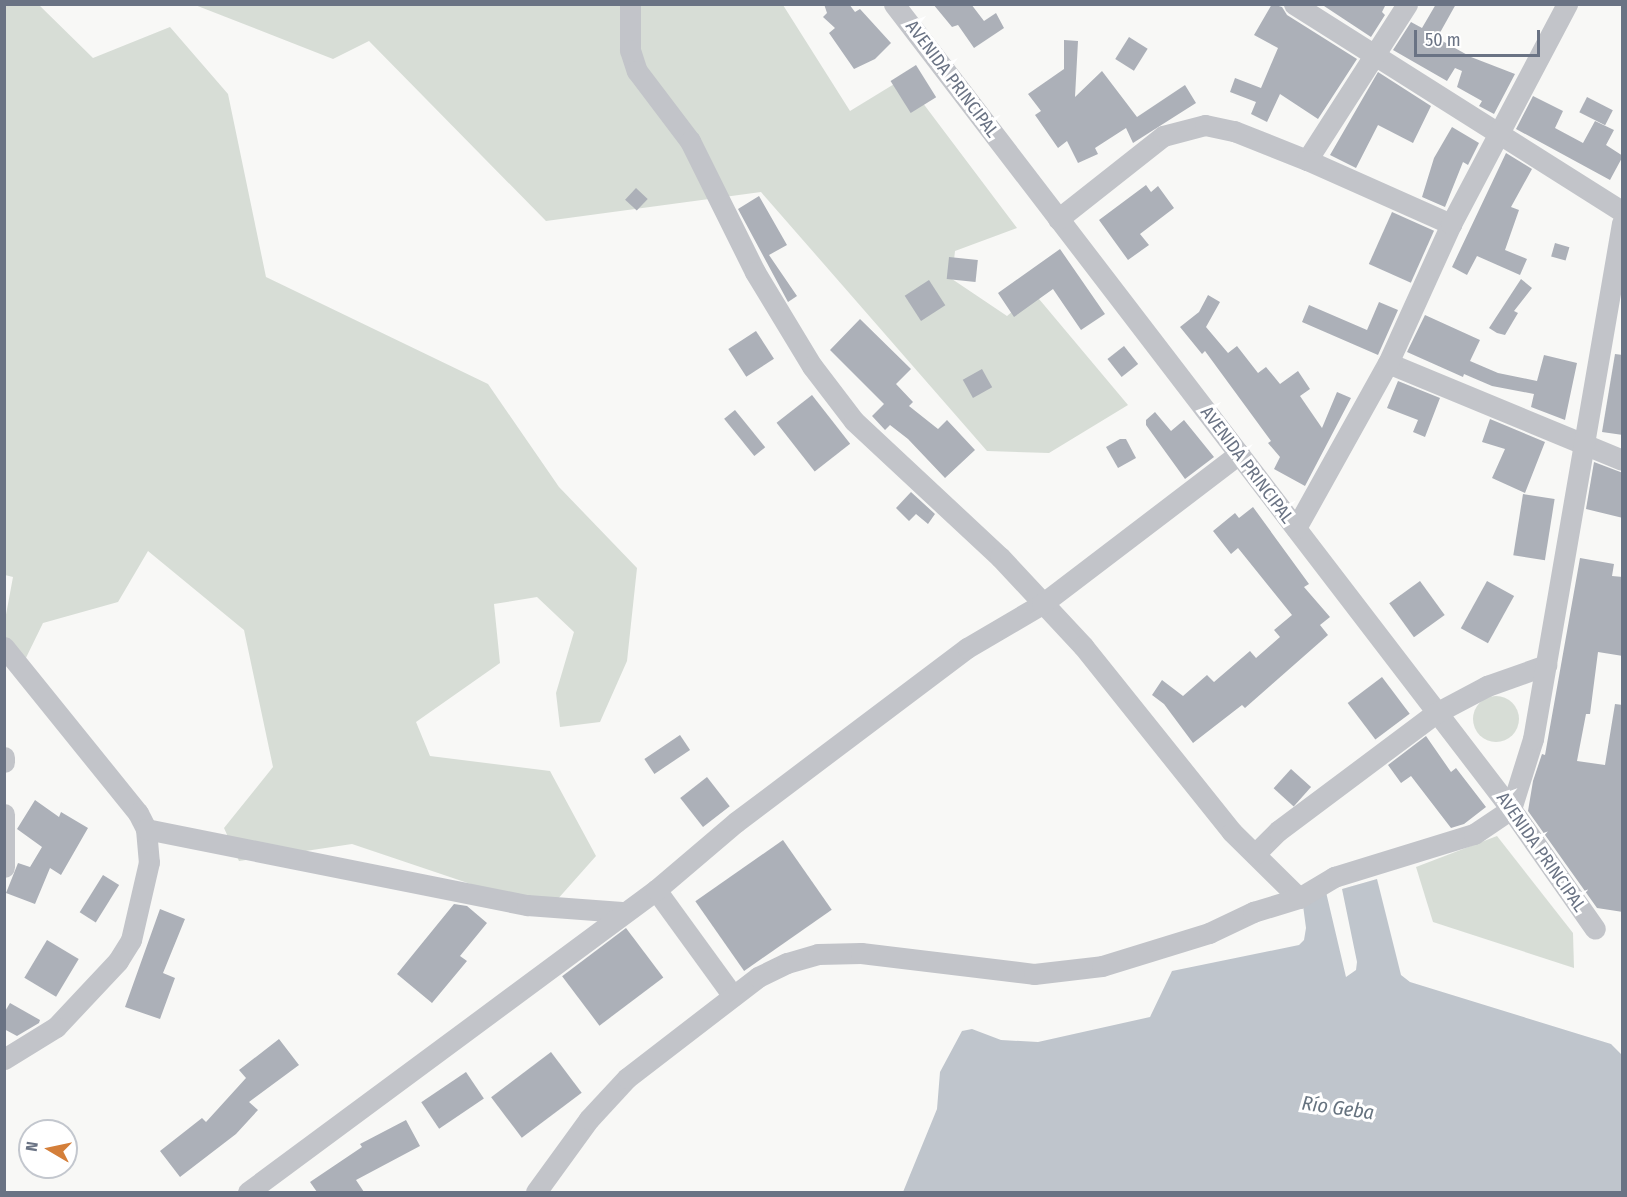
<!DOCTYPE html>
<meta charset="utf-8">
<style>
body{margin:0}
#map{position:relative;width:1627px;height:1197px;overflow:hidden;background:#f8f8f6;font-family:"Fira Sans Condensed",sans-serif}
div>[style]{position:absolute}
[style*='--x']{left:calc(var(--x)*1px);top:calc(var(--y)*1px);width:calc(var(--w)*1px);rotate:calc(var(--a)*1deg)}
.green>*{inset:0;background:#d7ddd6}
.round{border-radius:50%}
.water>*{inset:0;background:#bfc5cc}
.building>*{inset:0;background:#acb0b8;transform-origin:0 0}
.minor>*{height:21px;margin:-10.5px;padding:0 10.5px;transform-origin:10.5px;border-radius:10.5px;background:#c2c4c9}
span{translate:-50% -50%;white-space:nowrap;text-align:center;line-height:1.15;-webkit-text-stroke:6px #fff;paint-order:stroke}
.street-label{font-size:18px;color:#6a7384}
.water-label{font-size:20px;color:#66737f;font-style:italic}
.frame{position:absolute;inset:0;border:6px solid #6a7384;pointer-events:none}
.north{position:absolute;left:18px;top:1119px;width:60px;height:60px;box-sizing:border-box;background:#fff;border:2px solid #c3c7ce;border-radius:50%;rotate:279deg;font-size:16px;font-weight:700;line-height:24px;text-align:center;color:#6a7384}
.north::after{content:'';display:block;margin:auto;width:21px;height:27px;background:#d47f3a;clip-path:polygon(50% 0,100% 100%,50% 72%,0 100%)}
.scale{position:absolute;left:1414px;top:30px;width:126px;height:27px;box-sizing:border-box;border:3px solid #6a7384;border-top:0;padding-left:8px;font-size:18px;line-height:21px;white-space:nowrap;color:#6a7384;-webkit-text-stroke:4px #fff;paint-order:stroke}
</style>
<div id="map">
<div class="green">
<i style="clip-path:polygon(5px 5px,39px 5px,93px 58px,170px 27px,228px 94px,266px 277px,488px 384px,559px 487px,637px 568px,627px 661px,600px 722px,560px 727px,556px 693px,574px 632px,537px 597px,494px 604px,500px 663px,416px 722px,430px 756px,550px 771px,596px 856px,548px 910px,352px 844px,239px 861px,224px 828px,273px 767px,244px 630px,148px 551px,118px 602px,43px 623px,21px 668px,5px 656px,5px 620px,13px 577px,5px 575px)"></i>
<i style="clip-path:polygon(195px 5px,783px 5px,850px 111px,904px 78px,1017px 228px,955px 251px,952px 279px,1007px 316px,1034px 293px,1128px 405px,1049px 453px,987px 451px,761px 192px,546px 221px,369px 41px,333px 59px)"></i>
<i class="round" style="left:1473px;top:696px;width:46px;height:46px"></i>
<i style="clip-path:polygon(1497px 836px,1573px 933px,1574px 968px,1433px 922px,1416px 867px)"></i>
</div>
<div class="water">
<i style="clip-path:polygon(1377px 879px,1401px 975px,1410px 982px,1611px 1044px,1622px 1055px,1622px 1192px,903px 1192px,937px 1109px,940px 1072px,962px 1031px,972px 1029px,1001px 1040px,1038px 1042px,1150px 1017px,1172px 971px,1299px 945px,1304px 940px,1306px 928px,1302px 898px,1326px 892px,1346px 977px,1356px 970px,1357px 962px,1342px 889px)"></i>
</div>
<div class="building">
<i style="clip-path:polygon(824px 4px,849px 4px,855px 12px,860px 9px,891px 43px,875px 59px,854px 69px,829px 33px,835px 28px,823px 17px,827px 13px)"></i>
<i style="clip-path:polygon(933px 4px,971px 4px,984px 21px,996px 13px,1004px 28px,974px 48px,958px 25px,952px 27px)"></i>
<i style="clip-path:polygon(1272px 4px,1282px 7px,1287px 15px,1357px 59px,1318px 119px,1280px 94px,1267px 122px,1251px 114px,1256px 102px,1230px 92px,1235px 78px,1261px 88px,1278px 48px,1254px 35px)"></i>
<i style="clip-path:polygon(1321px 4px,1386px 4px,1382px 12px,1385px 15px,1371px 37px)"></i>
<i style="clip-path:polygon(1436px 4px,1456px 4px,1437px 38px,1471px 57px,1515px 74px,1494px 114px,1479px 106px,1482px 101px,1457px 87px,1462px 71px,1455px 68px,1447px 81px,1393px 50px,1411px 22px,1422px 28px)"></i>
<i style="left:1129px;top:37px;width:22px;height:26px;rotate:32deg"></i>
<i style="clip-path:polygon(1064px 40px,1078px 41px,1075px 97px,1102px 71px,1137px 117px,1185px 85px,1196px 103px,1133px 143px,1126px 128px,1095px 148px,1098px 154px,1078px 163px,1067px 141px,1058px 148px,1035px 115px,1041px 111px,1028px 94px,1064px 69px)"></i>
<i style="left:916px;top:65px;width:38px;height:30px;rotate:58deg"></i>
<i style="clip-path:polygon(1378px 72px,1431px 106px,1413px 143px,1378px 125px,1356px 168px,1330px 155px)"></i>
<i style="clip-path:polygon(1533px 96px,1563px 111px,1555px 128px,1583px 143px,1595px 121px,1614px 130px,1606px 145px,1623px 156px,1610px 180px,1516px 129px)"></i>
<i style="left:1587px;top:97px;width:29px;height:17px;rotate:27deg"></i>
<i style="clip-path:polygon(1452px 127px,1479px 143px,1468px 165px,1463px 162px,1445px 207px,1422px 197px,1434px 158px)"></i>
<i style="clip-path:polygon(1506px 153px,1532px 169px,1511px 207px,1519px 210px,1505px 250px,1527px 259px,1520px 275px,1477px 256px,1467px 275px,1452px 267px)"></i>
<i style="clip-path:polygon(1146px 185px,1151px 192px,1158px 186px,1174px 208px,1140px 234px,1149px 245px,1128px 260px,1099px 220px)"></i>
<i style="left:636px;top:188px;width:16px;height:16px;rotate:43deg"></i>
<i style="clip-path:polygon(759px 196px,787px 245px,769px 255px,797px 296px,788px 302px,738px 209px)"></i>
<i style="left:1392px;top:212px;width:46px;height:57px;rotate:24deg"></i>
<i style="left:1555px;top:243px;width:15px;height:14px;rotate:16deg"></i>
<i style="clip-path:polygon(1060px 249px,1105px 314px,1081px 330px,1053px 289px,1014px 317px,998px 293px)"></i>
<i style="left:949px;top:257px;width:29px;height:22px;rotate:6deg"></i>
<i style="clip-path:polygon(1521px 279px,1532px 288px,1514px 311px,1518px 313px,1505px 335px,1497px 333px,1489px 328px)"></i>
<i style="left:929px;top:280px;width:30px;height:29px;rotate:57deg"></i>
<i style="clip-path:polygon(1208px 295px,1220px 302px,1206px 327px,1228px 353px,1237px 346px,1258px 373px,1266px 367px,1280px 384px,1298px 371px,1310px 389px,1300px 396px,1322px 428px,1337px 392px,1351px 398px,1305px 486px,1274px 469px,1280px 457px,1268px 443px,1271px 441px,1205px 351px,1202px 354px,1180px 327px,1199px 312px)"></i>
<i style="clip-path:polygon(1379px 302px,1398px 310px,1378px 355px,1302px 322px,1309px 305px,1367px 330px)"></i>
<i style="clip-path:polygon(1425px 315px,1480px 340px,1470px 361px,1498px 373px,1537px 381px,1544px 355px,1577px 363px,1565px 420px,1531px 407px,1534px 394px,1492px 386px,1464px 374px,1463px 377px,1407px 352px)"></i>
<i style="clip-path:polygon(860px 319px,911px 369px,896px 384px,913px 402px,909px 406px,938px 429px,947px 420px,975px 450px,945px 478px,908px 439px,890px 425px,885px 430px,872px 416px,884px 404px,830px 350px)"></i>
<i style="left:756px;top:331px;width:33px;height:33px;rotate:57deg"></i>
<i style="left:1124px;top:346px;width:23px;height:21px;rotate:52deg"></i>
<i style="clip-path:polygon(1615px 354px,1623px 355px,1623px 435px,1602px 432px)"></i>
<i style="left:982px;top:369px;width:21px;height:22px;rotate:61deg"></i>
<i style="clip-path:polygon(1398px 381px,1440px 398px,1425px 437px,1413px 432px,1418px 420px,1387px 408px)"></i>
<i style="left:812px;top:395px;width:62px;height:45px;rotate:52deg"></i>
<i style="left:735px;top:410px;width:48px;height:14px;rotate:51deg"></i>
<i style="clip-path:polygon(1155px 412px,1171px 431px,1184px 420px,1214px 457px,1185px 479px,1146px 425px,1146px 420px)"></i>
<i style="clip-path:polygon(1490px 419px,1545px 442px,1525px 493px,1492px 478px,1505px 449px,1482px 442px)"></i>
<i style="clip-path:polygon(1120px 439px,1126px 439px,1136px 458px,1118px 468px,1106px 447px)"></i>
<i style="clip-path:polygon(1594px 462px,1623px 473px,1623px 518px,1586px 509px)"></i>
<i style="clip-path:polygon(911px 492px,935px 514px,928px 524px,916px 514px,909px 521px,896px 508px)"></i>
<i style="left:1523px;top:494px;width:32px;height:62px;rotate:9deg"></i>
<i style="clip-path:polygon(1253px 507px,1309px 584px,1304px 587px,1330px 617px,1320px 625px,1328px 635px,1245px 708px,1242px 705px,1193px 743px,1164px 704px,1152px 695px,1162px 680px,1183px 696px,1207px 675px,1214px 682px,1250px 651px,1256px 658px,1280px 637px,1274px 630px,1292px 615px,1238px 548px,1231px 554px,1213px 531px,1235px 513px,1239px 518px)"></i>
<i style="clip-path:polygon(1580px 558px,1614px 564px,1612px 576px,1623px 577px,1623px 656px,1598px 652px,1590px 714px,1586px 714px,1577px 761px,1605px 765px,1615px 704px,1623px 705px,1623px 912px,1597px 908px,1528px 811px,1533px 781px,1542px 754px,1545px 755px)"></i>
<i style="left:1420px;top:581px;width:42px;height:38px;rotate:54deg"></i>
<i style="left:1487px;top:581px;width:31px;height:54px;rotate:29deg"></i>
<i style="left:1382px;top:677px;width:46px;height:43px;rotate:53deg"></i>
<i style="left:680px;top:735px;width:18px;height:43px;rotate:56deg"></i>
<i style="clip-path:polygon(1426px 736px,1451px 772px,1456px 768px,1486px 807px,1464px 824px,1451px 828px,1411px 776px,1401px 783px,1388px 765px)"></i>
<i style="left:1291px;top:769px;width:27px;height:26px;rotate:42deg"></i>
<i style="left:707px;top:777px;width:37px;height:34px;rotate:52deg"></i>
<i style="clip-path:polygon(35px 800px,59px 817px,61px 812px,88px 828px,61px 875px,50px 868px,35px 904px,6px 893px,18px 863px,30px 867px,42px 847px,17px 829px)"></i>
<i style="left:783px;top:840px;width:85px;height:107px;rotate:55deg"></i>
<i style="left:103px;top:875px;width:19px;height:44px;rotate:32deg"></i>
<i style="clip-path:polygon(454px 904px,467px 906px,487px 923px,460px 956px,467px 961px,432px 1003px,397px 974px)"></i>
<i style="clip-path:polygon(160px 909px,185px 919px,163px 973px,175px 978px,160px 1019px,125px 1007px)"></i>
<i style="left:626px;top:928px;width:62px;height:80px;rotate:53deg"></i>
<i style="left:47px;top:940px;width:37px;height:44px;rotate:31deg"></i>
<i style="clip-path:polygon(10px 1003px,40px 1020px,39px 1023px,17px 1036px,4px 1029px,4px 1013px)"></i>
<i style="clip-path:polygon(279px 1039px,299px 1065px,249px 1102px,258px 1110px,236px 1134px,180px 1177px,160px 1151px,202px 1118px,206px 1122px,246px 1078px,239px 1070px)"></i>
<i style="left:551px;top:1052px;width:51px;height:75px;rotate:53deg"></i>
<i style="left:466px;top:1072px;width:32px;height:54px;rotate:56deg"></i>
<i style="clip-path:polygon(406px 1120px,420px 1146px,356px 1180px,364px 1192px,317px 1192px,310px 1182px,362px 1147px,360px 1144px)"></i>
</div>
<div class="minor">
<i style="--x:630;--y:4;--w:46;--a:90"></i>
<i style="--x:630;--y:50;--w:22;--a:72"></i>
<i style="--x:637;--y:71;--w:88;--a:52.9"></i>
<i style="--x:690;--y:141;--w:146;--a:63.6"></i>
<i style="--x:755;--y:272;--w:110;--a:58.8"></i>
<i style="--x:812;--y:366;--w:69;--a:52.6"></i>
<i style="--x:854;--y:421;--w:200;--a:43"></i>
<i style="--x:1000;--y:557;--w:122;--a:47"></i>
<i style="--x:1083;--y:646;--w:238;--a:51.3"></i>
<i style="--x:1232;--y:832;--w:94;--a:44.6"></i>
<i style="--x:894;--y:4;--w:1014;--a:52.53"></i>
<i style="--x:1511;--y:809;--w:146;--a:55"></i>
<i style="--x:1294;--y:4;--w:388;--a:32.3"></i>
<i style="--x:1307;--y:160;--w:185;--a:-57.3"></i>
<i style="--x:1058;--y:219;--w:134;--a:-38.3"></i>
<i style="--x:1163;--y:136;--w:43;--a:-14.7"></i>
<i style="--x:1205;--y:125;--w:30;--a:12"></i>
<i style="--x:1234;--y:131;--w:79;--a:21.7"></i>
<i style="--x:1307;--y:160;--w:158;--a:24"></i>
<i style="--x:1388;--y:363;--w:253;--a:22.5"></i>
<i style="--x:1296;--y:528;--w:189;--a:-60.9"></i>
<i style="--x:1388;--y:363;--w:153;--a:-65.6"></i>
<i style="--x:1451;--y:224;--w:249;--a:-62.2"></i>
<i style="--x:4;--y:647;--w:213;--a:51.1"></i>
<i style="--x:138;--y:813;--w:18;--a:63"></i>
<i style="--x:146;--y:829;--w:33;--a:85"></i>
<i style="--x:149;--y:862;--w:80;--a:103"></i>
<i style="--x:131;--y:940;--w:25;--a:122"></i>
<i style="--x:118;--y:961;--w:91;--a:133.2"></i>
<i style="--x:56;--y:1027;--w:61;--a:148.4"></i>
<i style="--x:4;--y:757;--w:5;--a:90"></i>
<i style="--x:4;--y:814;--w:53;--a:90"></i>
<i style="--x:146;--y:829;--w:389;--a:11.3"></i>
<i style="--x:527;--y:905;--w:95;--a:4.2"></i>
<i style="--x:1255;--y:854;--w:33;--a:-45"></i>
<i style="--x:1278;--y:831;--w:197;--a:-36.8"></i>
<i style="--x:1436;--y:713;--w:58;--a:-27.9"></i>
<i style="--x:1487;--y:686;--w:63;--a:-19.6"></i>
<i style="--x:656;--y:890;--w:131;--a:54"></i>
<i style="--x:248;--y:1192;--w:508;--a:-36.51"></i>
<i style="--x:656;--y:890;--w:105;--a:-40.4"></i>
<i style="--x:736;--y:822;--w:289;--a:-37"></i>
<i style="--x:967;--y:648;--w:87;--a:-30.4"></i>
<i style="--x:1042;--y:604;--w:248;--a:-37.3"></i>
<i style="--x:536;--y:1192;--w:90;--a:-54"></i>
<i style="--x:589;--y:1119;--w:56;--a:-47.2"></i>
<i style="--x:627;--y:1078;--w:165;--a:-37.6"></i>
<i style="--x:758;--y:977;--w:32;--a:-26"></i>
<i style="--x:787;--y:963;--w:32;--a:-16"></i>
<i style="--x:818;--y:954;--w:43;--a:-1.3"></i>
<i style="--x:861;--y:953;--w:174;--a:6.9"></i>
<i style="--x:1034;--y:974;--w:68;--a:-6.7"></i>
<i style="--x:1102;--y:966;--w:112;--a:-17.1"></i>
<i style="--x:1209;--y:933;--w:49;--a:-25.5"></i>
<i style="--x:1253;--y:912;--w:48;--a:-16.9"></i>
<i style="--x:1299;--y:898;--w:41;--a:-31"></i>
<i style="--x:1334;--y:877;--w:146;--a:-17.1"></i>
<i style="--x:1474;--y:834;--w:45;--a:-34"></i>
<i style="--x:1511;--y:809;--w:73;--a:-72.6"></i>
<i style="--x:1533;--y:739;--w:524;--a:-80.21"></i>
</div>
<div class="street-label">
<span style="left:952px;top:79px;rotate:53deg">AVENIDA PRINCIPAL</span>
<span style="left:1247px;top:465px;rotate:53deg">AVENIDA PRINCIPAL</span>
<span style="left:1541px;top:852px;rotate:55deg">AVENIDA PRINCIPAL</span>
</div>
<div class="water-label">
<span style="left:1338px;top:1108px;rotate:8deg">Río Geba</span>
</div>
<div class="frame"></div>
<div class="north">N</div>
<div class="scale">50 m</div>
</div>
